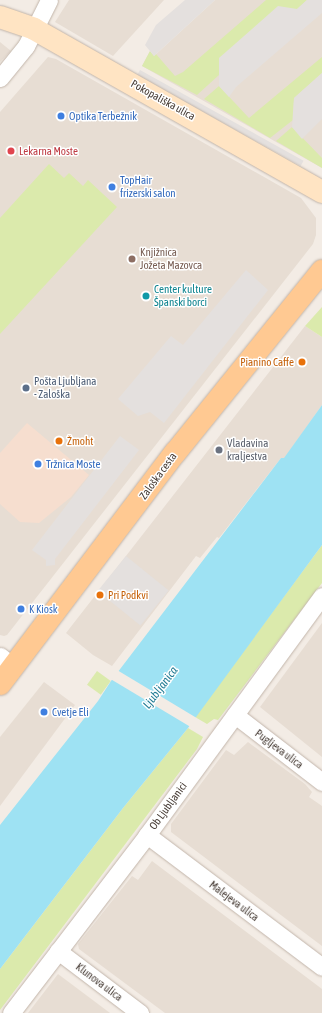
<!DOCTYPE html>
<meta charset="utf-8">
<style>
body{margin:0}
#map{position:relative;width:322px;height:1013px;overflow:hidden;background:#f3ece5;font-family:"Asap Condensed",sans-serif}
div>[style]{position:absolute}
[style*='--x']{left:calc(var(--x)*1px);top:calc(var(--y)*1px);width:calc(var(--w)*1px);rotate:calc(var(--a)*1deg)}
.residential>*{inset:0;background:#e7ddd3}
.commercial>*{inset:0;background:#f6decf}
.green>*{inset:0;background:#dbeaac;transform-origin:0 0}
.parking>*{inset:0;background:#e4e0de;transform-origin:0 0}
.water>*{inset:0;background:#9ee2f3}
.pier>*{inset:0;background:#f3ece5;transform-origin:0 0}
.roads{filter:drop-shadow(0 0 1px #c2b5aa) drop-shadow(0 0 1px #c2b5aa)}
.street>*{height:17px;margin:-8.5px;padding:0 8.5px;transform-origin:8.5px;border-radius:8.5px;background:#fff}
.secondary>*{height:22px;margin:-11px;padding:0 11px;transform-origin:11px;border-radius:11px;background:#ffe4c3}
.primary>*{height:22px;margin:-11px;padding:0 11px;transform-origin:11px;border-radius:11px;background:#ffc992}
.dots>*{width:11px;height:11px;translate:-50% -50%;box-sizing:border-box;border:2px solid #fff;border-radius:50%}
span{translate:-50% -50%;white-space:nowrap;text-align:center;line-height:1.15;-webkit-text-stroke:3px #fff;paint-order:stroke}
.street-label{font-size:11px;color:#463b34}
.shop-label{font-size:11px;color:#366cbe}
.left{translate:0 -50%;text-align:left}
.health-label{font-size:11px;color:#be3a42}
.education-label{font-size:11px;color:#785e54}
.culture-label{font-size:11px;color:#0d838f}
.food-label{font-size:11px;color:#c56008}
.right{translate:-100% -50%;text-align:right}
.service-label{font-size:11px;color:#4e5e75}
.worship-label{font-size:11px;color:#5b616d}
.water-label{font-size:12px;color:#247d95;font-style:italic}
</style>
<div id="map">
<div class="residential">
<i style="clip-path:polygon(69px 0,164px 0,113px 56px,55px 22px)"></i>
<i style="clip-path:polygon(215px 0,322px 0,322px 168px,142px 66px,150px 51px,154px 56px)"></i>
<i style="clip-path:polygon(0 42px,11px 51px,0 62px)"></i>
<i style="clip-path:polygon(48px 57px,56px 59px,301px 198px,316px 218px,316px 235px,313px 244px,7px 635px,4px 636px,0 635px,0 112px)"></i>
<i style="clip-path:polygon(305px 326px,322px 337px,322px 405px,284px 459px,281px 458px,219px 538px,217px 537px,200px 558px,196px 556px,112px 666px,93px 655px,66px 633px)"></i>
<i style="clip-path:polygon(322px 623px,322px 757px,260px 707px)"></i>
<i style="clip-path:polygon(44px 682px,75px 705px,0 806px,0 737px)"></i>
<i style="clip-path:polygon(248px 742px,305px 784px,312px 792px,309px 797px,322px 806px,322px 946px,171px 832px,171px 824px,226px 750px,234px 755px)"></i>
<i style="clip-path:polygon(152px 861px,322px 989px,322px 1013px,165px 1013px,79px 949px,78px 944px,132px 876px,138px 880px)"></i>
<i style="clip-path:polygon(58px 974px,110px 1013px,28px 1013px)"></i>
</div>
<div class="commercial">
<i style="clip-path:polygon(27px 423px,89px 475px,71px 497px,39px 523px,20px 522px,0 504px,0 453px)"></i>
</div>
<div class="green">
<i style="clip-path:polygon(266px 0,307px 0,297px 9px,219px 58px,219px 75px,197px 95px,142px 66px,150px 51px,154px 56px,156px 54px,175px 76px,183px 72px)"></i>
<i style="clip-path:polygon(322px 57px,322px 73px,294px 98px,293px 120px,270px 138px,204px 99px,219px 86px,249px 118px)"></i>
<i style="clip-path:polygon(292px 127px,322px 158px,322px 168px,276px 141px)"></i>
<i style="clip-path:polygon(49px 164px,64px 178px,69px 173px,83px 186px,88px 180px,117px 207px,0 334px,0 218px)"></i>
<i style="clip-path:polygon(322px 307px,322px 337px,305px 326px)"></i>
<i style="clip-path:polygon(322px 545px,322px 583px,218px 720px,214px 719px,207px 724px,195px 717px)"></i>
<i style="left:97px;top:671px;width:17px;height:17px;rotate:36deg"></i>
<i style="clip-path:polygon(188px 728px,203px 737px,197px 749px,0 1010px,0 969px,123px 808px)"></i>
</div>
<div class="parking">
<i style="clip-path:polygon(185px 0,215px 0,154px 56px,145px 45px,156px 25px)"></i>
<i style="clip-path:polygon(307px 0,322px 0,322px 13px,236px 87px,229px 97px,219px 86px,219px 58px,278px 6px,297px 9px)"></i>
<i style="left:140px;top:70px;width:187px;height:6px;rotate:29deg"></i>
<i style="clip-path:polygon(322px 73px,322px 119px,302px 139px,292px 127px,294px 98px)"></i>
<i style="clip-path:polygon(246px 270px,268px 290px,164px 423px,150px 412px,138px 416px,118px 399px,171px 336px,183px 345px)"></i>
<i style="clip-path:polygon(120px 436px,139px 450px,55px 559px,55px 565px,46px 566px,46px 560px,32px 550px)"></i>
<i style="left:126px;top:556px;width:55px;height:45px;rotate:39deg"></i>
</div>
<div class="water">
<i style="clip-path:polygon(322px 405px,322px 545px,188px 728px,123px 808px,0 969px,0 825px,98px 701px,111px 681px,281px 458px,284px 458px)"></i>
</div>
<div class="pier">
<i style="left:117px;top:670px;width:93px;height:11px;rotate:31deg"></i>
</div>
<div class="roads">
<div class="street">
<i style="--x:0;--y:78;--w:41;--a:-50.9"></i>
<i style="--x:26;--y:46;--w:51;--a:-63.4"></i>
<i style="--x:0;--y:656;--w:18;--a:38"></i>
<i style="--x:235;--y:715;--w:110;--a:37.6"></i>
<i style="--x:147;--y:835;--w:219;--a:37"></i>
<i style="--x:58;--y:951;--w:103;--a:37.1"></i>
<i style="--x:11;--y:1013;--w:224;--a:-52.6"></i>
<i style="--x:147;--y:835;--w:296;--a:-53.8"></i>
</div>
<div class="secondary">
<i style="--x:0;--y:17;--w:36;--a:19"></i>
<i style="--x:34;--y:29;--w:331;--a:29.5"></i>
</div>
<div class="primary">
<i style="--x:0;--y:684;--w:290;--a:-52.9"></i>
<i style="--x:175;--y:453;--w:234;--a:-51.1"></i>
</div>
</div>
<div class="dots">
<i style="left:61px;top:116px;background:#3f7fe0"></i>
<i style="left:11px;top:151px;background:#e0444e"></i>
<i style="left:112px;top:187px;background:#3f7fe0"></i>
<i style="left:132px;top:259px;background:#8d6e63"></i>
<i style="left:146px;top:296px;background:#0f9aa8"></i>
<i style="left:302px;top:362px;background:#e8710a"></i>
<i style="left:26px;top:388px;background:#5c6f8a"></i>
<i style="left:59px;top:441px;background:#e8710a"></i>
<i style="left:219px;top:450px;background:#6b7280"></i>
<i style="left:38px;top:464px;background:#3f7fe0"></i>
<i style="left:100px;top:595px;background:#e8710a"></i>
<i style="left:21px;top:609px;background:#3f7fe0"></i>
<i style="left:44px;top:712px;background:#3f7fe0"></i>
</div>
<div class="street-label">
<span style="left:163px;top:100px;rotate:29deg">Pokopališka ulica</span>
<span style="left:158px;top:476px;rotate:-54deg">Zaloška cesta</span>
<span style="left:279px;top:749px;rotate:37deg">Pugljeva ulica</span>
<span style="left:168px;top:806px;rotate:-54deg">Ob Ljubljanici</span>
<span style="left:234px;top:901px;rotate:37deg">Malejeva ulica</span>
<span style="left:99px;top:982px;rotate:37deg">Klunova ulica</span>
</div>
<div class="shop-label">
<span class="left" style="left:69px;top:116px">Optika Terbežnik</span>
<span class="left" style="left:120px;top:187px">TopHair<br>frizerski salon</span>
<span class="left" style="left:46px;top:464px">Tržnica Moste</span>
<span class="left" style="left:29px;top:609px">K Kiosk</span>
<span class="left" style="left:52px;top:712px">Cvetje Eli</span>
</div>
<div class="health-label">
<span class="left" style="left:19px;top:151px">Lekarna Moste</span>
</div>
<div class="education-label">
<span class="left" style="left:140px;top:259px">Knjižnica<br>Jožeta Mazovca</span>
</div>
<div class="culture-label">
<span class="left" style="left:154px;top:296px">Center kulture<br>Španski borci</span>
</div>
<div class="food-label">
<span class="right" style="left:294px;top:362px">Pianino Caffe</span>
<span class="left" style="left:67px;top:441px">Žmoht</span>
<span class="left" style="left:108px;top:595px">Pri Podkvi</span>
</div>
<div class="service-label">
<span class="left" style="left:34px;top:388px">Pošta Ljubljana<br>- Zaloška</span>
</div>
<div class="worship-label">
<span class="left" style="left:227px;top:450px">Vladavina<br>kraljestva</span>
</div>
<div class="water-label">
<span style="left:161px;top:688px;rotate:-53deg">Ljubljanica</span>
</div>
</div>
